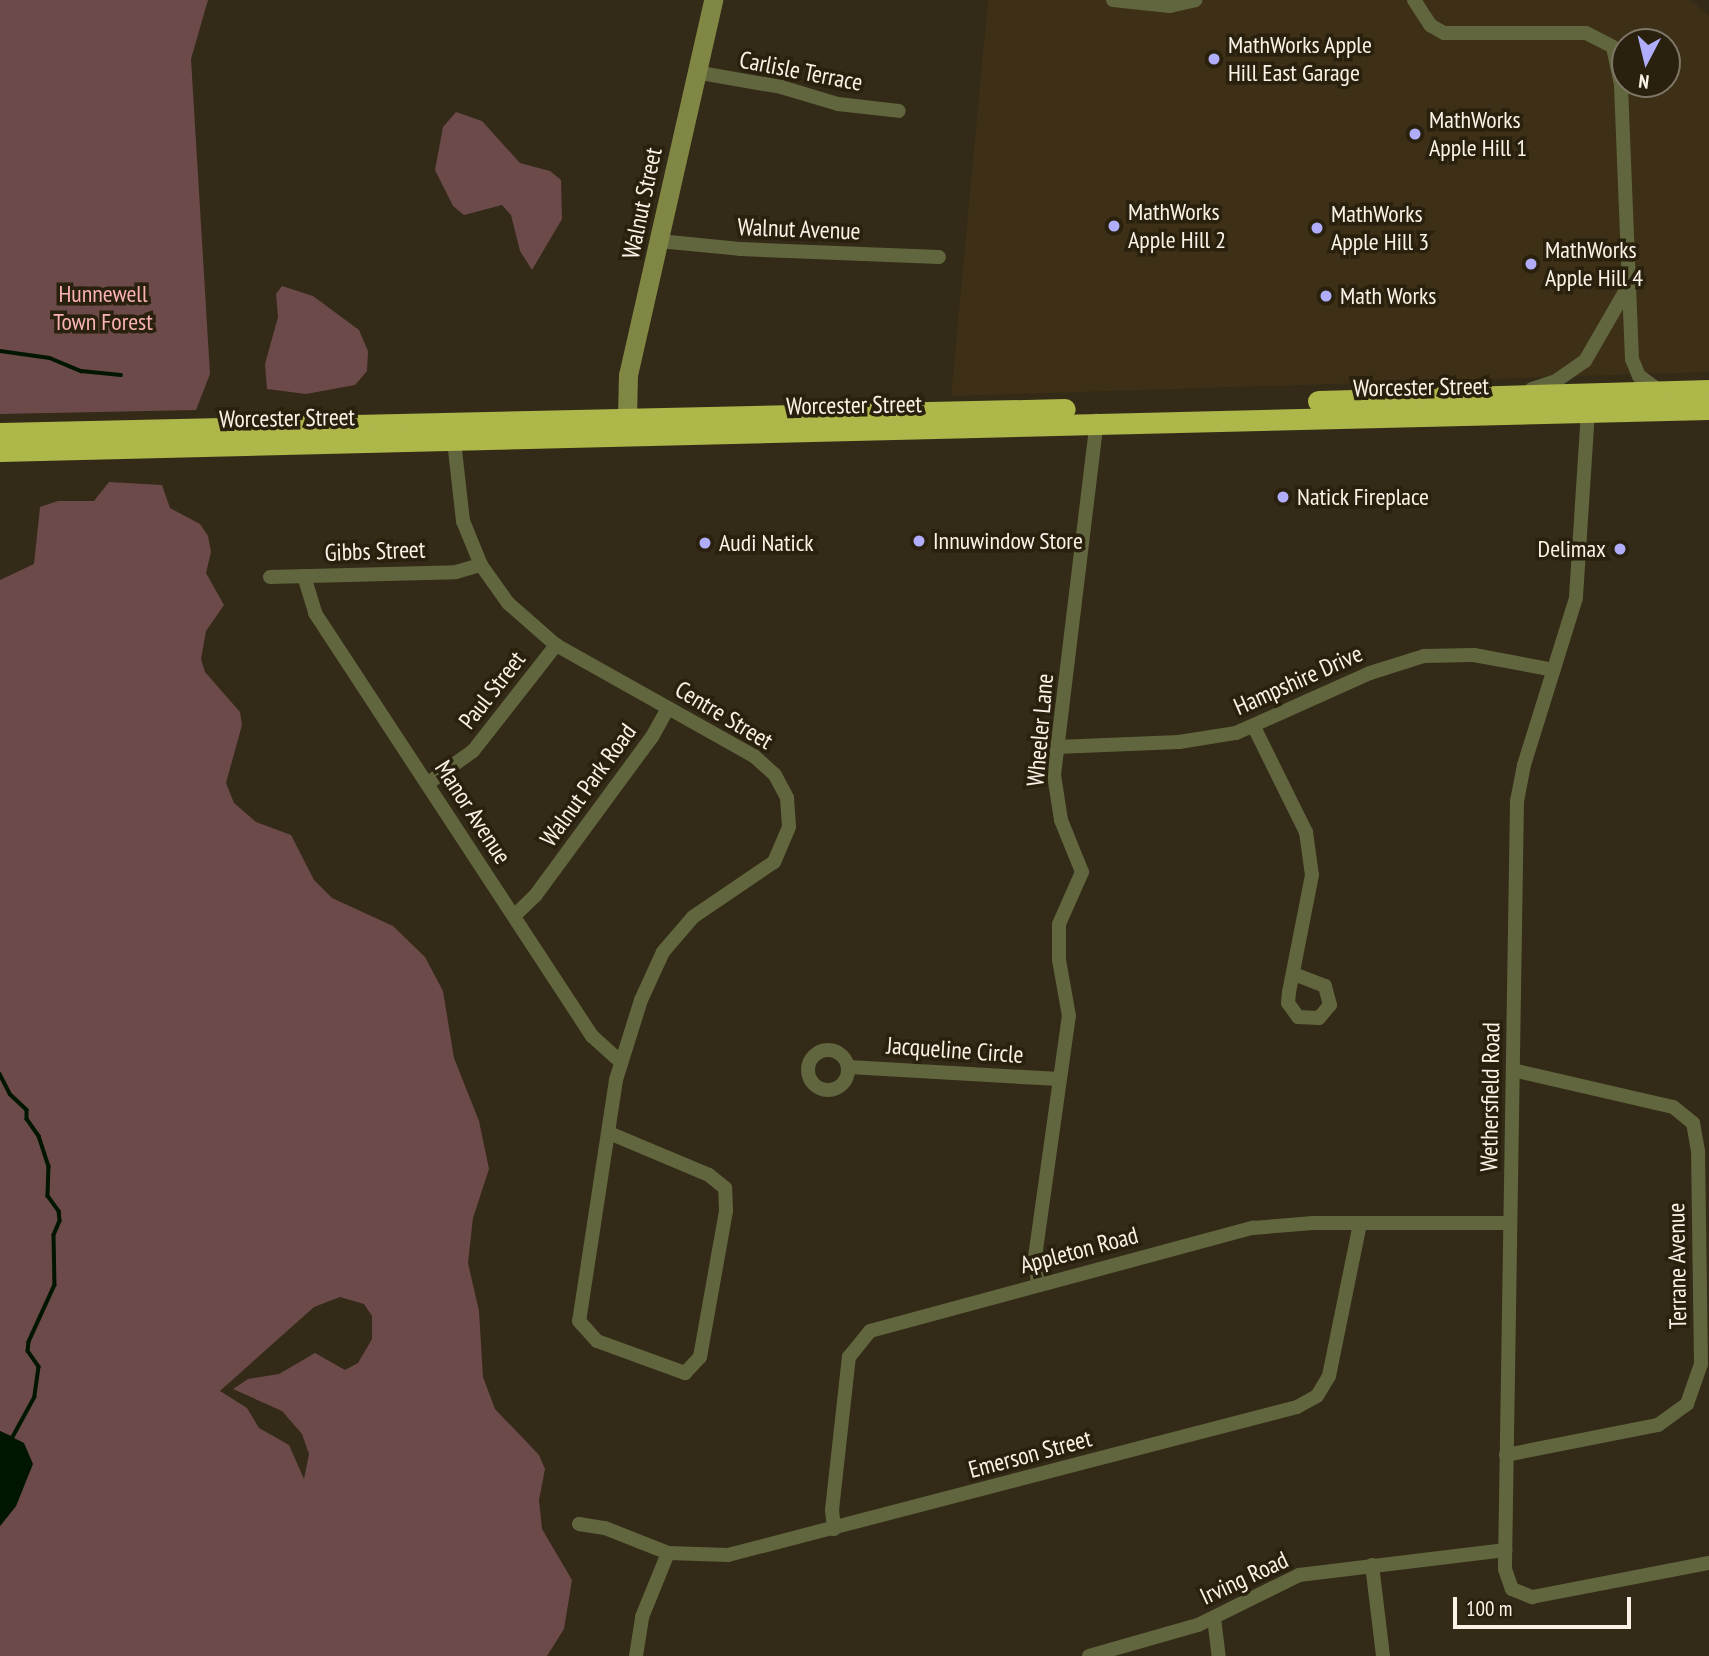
<!DOCTYPE html>
<style>
body{margin:0}
#map{position:relative;width:1709px;height:1656px;overflow:hidden;background:#332a17;font-family:"PT Sans Narrow",sans-serif}
div>[style]{position:absolute}
[style*='--x']{left:calc(var(--x)*1px);top:calc(var(--y)*1px);width:calc(var(--w)*1px);rotate:calc(var(--a)*1deg)}
.built>*{inset:0;background:#3d3017}
.green>*{inset:0;background:#6c4a49}
.water>*{inset:0;background:#001601}
.stream>*{height:3.5px;margin:-1.75px;padding:0 1.75px;transform-origin:1.75px;border-radius:1.75px;background:#001601}
.street>*{height:14px;margin:-7px;padding:0 7px;transform-origin:7px;border-radius:7px;background:#61663e}
.street>.ring{margin:-7px;padding:0;box-sizing:content-box;background:none;border:14px solid #61663e;border-radius:50%}
.secondary>*{height:19px;margin:-9.5px;padding:0 9.5px;transform-origin:9.5px;border-radius:9.5px;background:#808744}
.highway>*{height:21px;margin:-10.5px;padding:0 10.5px;transform-origin:10.5px;border-radius:10.5px;background:#adb74a}
.dots>*{width:19px;height:19px;translate:-50% -50%;box-sizing:border-box;border:4px solid #29200d;border-radius:50%}
span{translate:-50% -50%;white-space:nowrap;text-align:center;line-height:1.15;-webkit-text-stroke:7px #29200d;paint-order:stroke}
.poi-label{font-size:24px;color:#faf4e8}
.left{translate:0 -50%;text-align:left}
.right{translate:-100% -50%;text-align:right}
.street-label{font-size:24px;color:#faf4e8}
.park-label{font-size:24px;color:#fab3b2}
.north{position:absolute;left:1611px;top:28px;width:70px;height:70px;box-sizing:border-box;background:#29200d;border:2px solid #7d7565;border-radius:50%;rotate:187deg;font-size:19px;font-weight:700;line-height:28px;text-align:center;color:#faf4e8}
.north::after{content:'';display:block;margin:auto;width:24px;height:32px;background:#b0aefa;clip-path:polygon(50% 0,100% 100%,50% 72%,0 100%)}
.scale{position:absolute;left:1453px;top:1597px;width:178px;height:32px;box-sizing:border-box;border:4px solid #faf4e8;border-top:0;padding-left:9px;font-size:21px;line-height:24px;white-space:nowrap;color:#faf4e8;-webkit-text-stroke:5px #29200d;paint-order:stroke}
</style>
<div id="map">
<div class="built">
<i style="clip-path:polygon(evenodd,988px 0,1690px 0,1709px 16px,1709px 372px,951px 396px,988px 0,1625px 42px,1667px 42px,1667px 84px,1625px 84px,1625px 42px)"></i>
</div>
<div class="green">
<i style="clip-path:polygon(0 0,208px 0,191px 59px,210px 374px,196px 410px,0 414px)"></i>
<i style="clip-path:polygon(456px 112px,482px 121px,520px 163px,550px 171px,561px 180px,562px 219px,532px 270px,520px 251px,511px 215px,502px 205px,464px 215px,453px 206px,435px 170px,443px 127px)"></i>
<i style="clip-path:polygon(282px 286px,313px 296px,359px 330px,368px 351px,367px 371px,355px 385px,306px 394px,267px 389px,265px 364px,278px 317px,276px 294px)"></i>
<i style="clip-path:polygon(evenodd,109px 482px,162px 485px,170px 508px,200px 524px,208px 536px,211px 552px,206px 573px,224px 605px,206px 631px,201px 659px,205px 672px,240px 712px,242px 725px,226px 783px,234px 803px,256px 822px,291px 835px,314px 880px,332px 898px,393px 926px,425px 957px,443px 991px,454px 1058px,479px 1121px,489px 1169px,473px 1218px,468px 1263px,479px 1311px,483px 1377px,495px 1409px,539px 1455px,545px 1469px,539px 1500px,542px 1529px,572px 1580px,564px 1629px,547px 1656px,0 1656px,0 1526px,16px 1506px,25px 1483px,12px 1436px,0 1431px,0 580px,34px 564px,40px 507px,58px 501px,94px 501px,109px 482px,340px 1297px,364px 1304px,372px 1316px,372px 1339px,358px 1363px,345px 1370px,315px 1353px,279px 1374px,248px 1379px,233px 1389px,282px 1411px,302px 1434px,309px 1454px,304px 1479px,289px 1445px,259px 1428px,247px 1408px,220px 1391px,314px 1307px,340px 1297px)"></i>
</div>
<div class="water">
<i style="clip-path:polygon(0 1431px,24px 1443px,33px 1464px,16px 1506px,0 1526px)"></i>
</div>
<div class="stream">
<i style="--x:0;--y:351;--w:50;--a:8"></i>
<i style="--x:50;--y:358;--w:34;--a:23"></i>
<i style="--x:81;--y:371;--w:40;--a:5.7"></i>
<i style="--x:0;--y:1074;--w:22;--a:63"></i>
<i style="--x:10;--y:1094;--w:23;--a:43"></i>
<i style="--x:27;--y:1110;--w:9;--a:90"></i>
<i style="--x:27;--y:1119;--w:21;--a:55"></i>
<i style="--x:39;--y:1136;--w:32;--a:72"></i>
<i style="--x:49;--y:1166;--w:30;--a:92"></i>
<i style="--x:48;--y:1196;--w:19;--a:54"></i>
<i style="--x:59;--y:1211;--w:10;--a:84"></i>
<i style="--x:60;--y:1221;--w:15;--a:113"></i>
<i style="--x:54;--y:1235;--w:50;--a:88.9"></i>
<i style="--x:55;--y:1285;--w:63;--a:114.5"></i>
<i style="--x:29;--y:1342;--w:9;--a:96"></i>
<i style="--x:28;--y:1351;--w:19;--a:55"></i>
<i style="--x:39;--y:1367;--w:30;--a:98"></i>
<i style="--x:35;--y:1397;--w:48;--a:118.7"></i>
</div>
<div class="street">
<i style="--x:1113;--y:0;--w:57;--a:6"></i>
<i style="--x:1170;--y:6;--w:26;--a:-13"></i>
<i style="--x:1414;--y:0;--w:30;--a:57"></i>
<i style="--x:1430;--y:25;--w:16;--a:30"></i>
<i style="--x:1444;--y:33;--w:142;--a:0"></i>
<i style="--x:1586;--y:33;--w:30;--a:27"></i>
<i style="--x:1613;--y:47;--w:40;--a:78"></i>
<i style="--x:1621;--y:86;--w:273;--a:87.7"></i>
<i style="--x:1632;--y:359;--w:18;--a:68"></i>
<i style="--x:1639;--y:376;--w:26;--a:36"></i>
<i style="--x:695;--y:72;--w:87;--a:9.9"></i>
<i style="--x:781;--y:87;--w:59;--a:16.6"></i>
<i style="--x:838;--y:104;--w:61;--a:6.5"></i>
<i style="--x:659;--y:241;--w:81;--a:5.6"></i>
<i style="--x:740;--y:249;--w:199;--a:2.3"></i>
<i style="--x:1532;--y:389;--w:25;--a:-18"></i>
<i style="--x:1556;--y:381;--w:35;--a:-35"></i>
<i style="--x:1585;--y:361;--w:82;--a:-60"></i>
<i style="--x:1588;--y:411;--w:187;--a:93.7"></i>
<i style="--x:1576;--y:598;--w:175;--a:107.3"></i>
<i style="--x:1524;--y:765;--w:37;--a:101"></i>
<i style="--x:1517;--y:801;--w:768;--a:90.9"></i>
<i style="--x:1505;--y:1569;--w:21;--a:71"></i>
<i style="--x:1512;--y:1589;--w:22;--a:22"></i>
<i style="--x:1532;--y:1597;--w:180;--a:-10.9"></i>
<i style="--x:454;--y:441;--w:81;--a:83.6"></i>
<i style="--x:463;--y:521;--w:48;--a:67.8"></i>
<i style="--x:481;--y:565;--w:47;--a:54.6"></i>
<i style="--x:508;--y:603;--w:64;--a:41.2"></i>
<i style="--x:556;--y:645;--w:227;--a:29.3"></i>
<i style="--x:754;--y:756;--w:28;--a:42"></i>
<i style="--x:775;--y:775;--w:26;--a:62"></i>
<i style="--x:787;--y:798;--w:29;--a:86"></i>
<i style="--x:789;--y:827;--w:38;--a:113"></i>
<i style="--x:774;--y:862;--w:98;--a:145.8"></i>
<i style="--x:693;--y:917;--w:46;--a:130.6"></i>
<i style="--x:663;--y:952;--w:53;--a:114.6"></i>
<i style="--x:641;--y:1000;--w:84;--a:107.4"></i>
<i style="--x:616;--y:1080;--w:244;--a:98.7"></i>
<i style="--x:579;--y:1321;--w:27;--a:48"></i>
<i style="--x:597;--y:1341;--w:94;--a:20"></i>
<i style="--x:685;--y:1373;--w:22;--a:-47"></i>
<i style="--x:700;--y:1357;--w:148;--a:-79.9"></i>
<i style="--x:726;--y:1211;--w:23;--a:-92"></i>
<i style="--x:725;--y:1188;--w:21;--a:-141"></i>
<i style="--x:709;--y:1175;--w:108;--a:-157.2"></i>
<i style="--x:304;--y:576;--w:39;--a:73"></i>
<i style="--x:315;--y:613;--w:506;--a:56.78"></i>
<i style="--x:592;--y:1036;--w:38;--a:42"></i>
<i style="--x:270;--y:577;--w:186;--a:-1.5"></i>
<i style="--x:456;--y:572;--w:26;--a:-16"></i>
<i style="--x:1254;--y:727;--w:117;--a:63.7"></i>
<i style="--x:1306;--y:832;--w:43;--a:82.1"></i>
<i style="--x:1312;--y:875;--w:119;--a:101.1"></i>
<i style="--x:1289;--y:992;--w:11;--a:95"></i>
<i style="--x:1288;--y:1003;--w:17;--a:54"></i>
<i style="--x:1298;--y:1017;--w:21;--a:3"></i>
<i style="--x:1319;--y:1018;--w:17;--a:-50"></i>
<i style="--x:1330;--y:1005;--w:20;--a:-105"></i>
<i style="--x:1325;--y:986;--w:34;--a:-159"></i>
<i style="--x:1056;--y:747;--w:123;--a:-2.3"></i>
<i style="--x:1179;--y:742;--w:58;--a:-9"></i>
<i style="--x:1236;--y:733;--w:147;--a:-24.1"></i>
<i style="--x:1370;--y:673;--w:57;--a:-17.5"></i>
<i style="--x:1424;--y:656;--w:50;--a:-1.1"></i>
<i style="--x:1474;--y:655;--w:81;--a:10.6"></i>
<i style="--x:427;--y:784;--w:57;--a:-35.7"></i>
<i style="--x:473;--y:751;--w:135;--a:-51.9"></i>
<i style="--x:514;--y:916;--w:29;--a:-44"></i>
<i style="--x:535;--y:896;--w:197;--a:-53.7"></i>
<i style="--x:652;--y:737;--w:33;--a:-61"></i>
<i class="ring" style="left:808px;top:1050px;width:26px;height:26px"></i>
<i style="--x:849;--y:1067;--w:210;--a:3.3"></i>
<i style="--x:1038;--y:1284;--w:27;--a:-96"></i>
<i style="--x:1035;--y:1257;--w:243;--a:-82"></i>
<i style="--x:1069;--y:1016;--w:57;--a:-100.1"></i>
<i style="--x:1059;--y:960;--w:36;--a:-90"></i>
<i style="--x:1059;--y:924;--w:57;--a:-66.1"></i>
<i style="--x:1082;--y:872;--w:56;--a:-112"></i>
<i style="--x:1061;--y:820;--w:46;--a:-98.8"></i>
<i style="--x:1054;--y:775;--w:357;--a:-83.1"></i>
<i style="--x:1506;--y:1455;--w:155;--a:-11.2"></i>
<i style="--x:1658;--y:1425;--w:36;--a:-36"></i>
<i style="--x:1687;--y:1404;--w:42;--a:-70.7"></i>
<i style="--x:1701;--y:1364;--w:213;--a:-90.8"></i>
<i style="--x:1698;--y:1151;--w:28;--a:-100"></i>
<i style="--x:1693;--y:1123;--w:26;--a:-141"></i>
<i style="--x:1673;--y:1107;--w:164;--a:-167"></i>
<i style="--x:579;--y:1524;--w:26;--a:9"></i>
<i style="--x:605;--y:1528;--w:68;--a:21.6"></i>
<i style="--x:668;--y:1553;--w:60;--a:1.9"></i>
<i style="--x:728;--y:1555;--w:588;--a:-14.58"></i>
<i style="--x:1297;--y:1407;--w:23;--a:-29"></i>
<i style="--x:1317;--y:1396;--w:23;--a:-59"></i>
<i style="--x:1329;--y:1376;--w:156;--a:-78.5"></i>
<i style="--x:834;--y:1529;--w:19;--a:-96"></i>
<i style="--x:832;--y:1510;--w:154;--a:-83.7"></i>
<i style="--x:849;--y:1357;--w:33;--a:-51"></i>
<i style="--x:870;--y:1331;--w:397;--a:-15.1"></i>
<i style="--x:1253;--y:1228;--w:60;--a:-4.8"></i>
<i style="--x:1313;--y:1223;--w:197;--a:0"></i>
<i style="--x:1372;--y:1565;--w:92;--a:83.1"></i>
<i style="--x:1214;--y:1618;--w:38;--a:83"></i>
<i style="--x:636;--y:1656;--w:39;--a:-81"></i>
<i style="--x:642;--y:1617;--w:69;--a:-67.9"></i>
<i style="--x:1089;--y:1656;--w:113;--a:-15.9"></i>
<i style="--x:1198;--y:1625;--w:113;--a:-26.3"></i>
<i style="--x:1299;--y:1575;--w:208;--a:-6.9"></i>
</div>
<div class="secondary">
<i style="--x:627;--y:418;--w:43;--a:-88.7"></i>
<i style="--x:628;--y:375;--w:385;--a:-77.2"></i>
</div>
<div class="highway">
<i style="--x:1318;--y:401;--w:391;--a:-1.6"></i>
<i style="--x:0;--y:433;--w:1065;--a:-1.29"></i>
<i style="--x:0;--y:451;--w:1710;--a:-1.41"></i>
</div>
<div class="dots">
<i style="left:1214px;top:59px;background:#b0aefa"></i>
<i style="left:1415px;top:134px;background:#b0aefa"></i>
<i style="left:1114px;top:226px;background:#b0aefa"></i>
<i style="left:1317px;top:228px;background:#b0aefa"></i>
<i style="left:1531px;top:264px;background:#b0aefa"></i>
<i style="left:1326px;top:296px;background:#b0aefa"></i>
<i style="left:1283px;top:497px;background:#b0aefa"></i>
<i style="left:919px;top:541px;background:#b0aefa"></i>
<i style="left:705px;top:543px;background:#b0aefa"></i>
<i style="left:1620px;top:549px;background:#b0aefa"></i>
</div>
<div class="poi-label">
<span class="left" style="left:1228px;top:59px">MathWorks Apple<br>Hill East Garage</span>
<span class="left" style="left:1429px;top:134px">MathWorks<br>Apple Hill 1</span>
<span class="left" style="left:1128px;top:226px">MathWorks<br>Apple Hill 2</span>
<span class="left" style="left:1331px;top:228px">MathWorks<br>Apple Hill 3</span>
<span class="left" style="left:1545px;top:264px">MathWorks<br>Apple Hill 4</span>
<span class="left" style="left:1340px;top:296px">Math Works</span>
<span class="left" style="left:1297px;top:497px">Natick Fireplace</span>
<span class="left" style="left:933px;top:541px">Innuwindow Store</span>
<span class="left" style="left:719px;top:543px">Audi Natick</span>
<span class="right" style="left:1606px;top:549px">Delimax</span>
</div>
<div class="street-label">
<span style="left:801px;top:71px;rotate:11deg">Carlisle Terrace</span>
<span style="left:642px;top:203px;rotate:-78deg">Walnut Street</span>
<span style="left:799px;top:229px;rotate:2deg">Walnut Avenue</span>
<span style="left:1421px;top:387px;rotate:-1deg">Worcester Street</span>
<span style="left:854px;top:405px;rotate:-1deg">Worcester Street</span>
<span style="left:287px;top:418px;rotate:-1deg">Worcester Street</span>
<span style="left:375px;top:551px;rotate:-2deg">Gibbs Street</span>
<span style="left:1298px;top:680px;rotate:-24deg">Hampshire Drive</span>
<span style="left:492px;top:690px;rotate:-52deg">Paul Street</span>
<span style="left:724px;top:715px;rotate:31deg">Centre Street</span>
<span style="left:1040px;top:730px;rotate:-85deg">Wheeler Lane</span>
<span style="left:588px;top:785px;rotate:-54deg">Walnut Park Road</span>
<span style="left:473px;top:812px;rotate:57deg">Manor Avenue</span>
<span style="left:955px;top:1050px;rotate:4deg">Jacqueline Circle</span>
<span style="left:1490px;top:1097px;rotate:-89deg">Wethersfield Road</span>
<span style="left:1079px;top:1250px;rotate:-15deg">Appleton Road</span>
<span style="left:1677px;top:1266px;rotate:-91deg">Terrane Avenue</span>
<span style="left:1030px;top:1454px;rotate:-15deg">Emerson Street</span>
<span style="left:1244px;top:1578px;rotate:-25deg">Irving Road</span>
</div>
<div class="park-label">
<span style="left:103px;top:308px">Hunnewell<br>Town Forest</span>
</div>
<div class="north">N</div>
<div class="scale">100 m</div>
</div>
